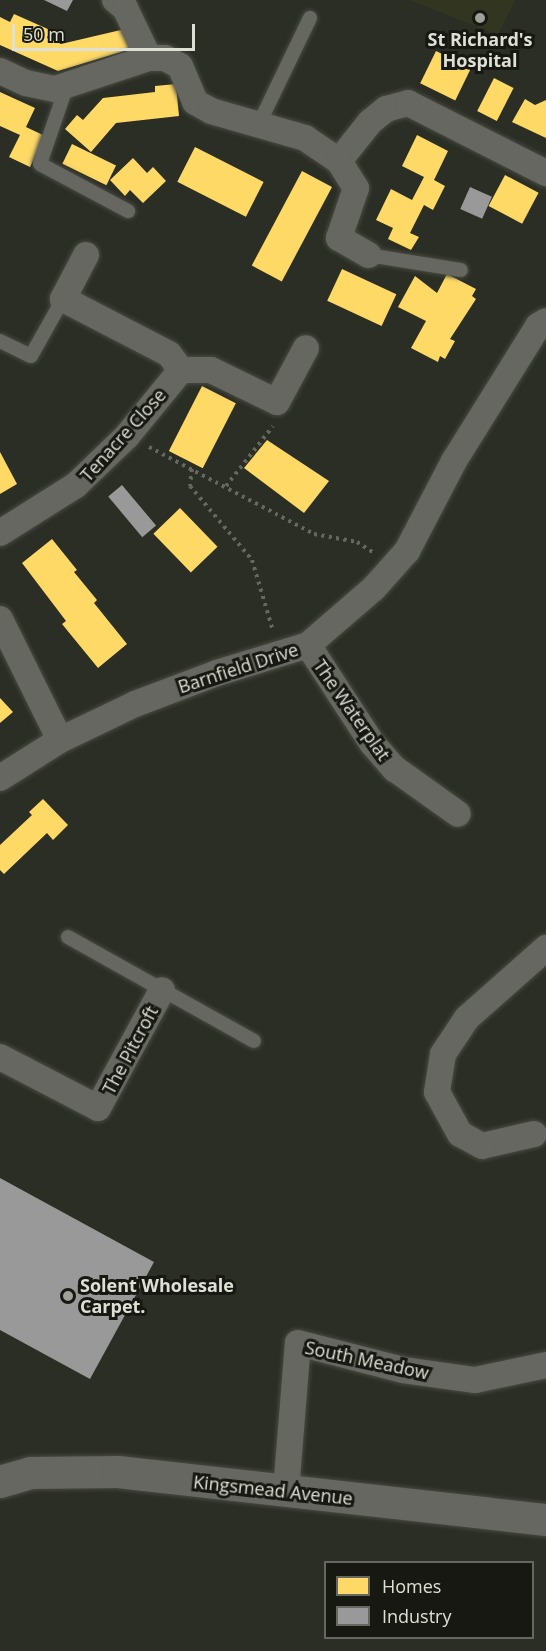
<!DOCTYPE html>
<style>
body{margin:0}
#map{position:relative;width:546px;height:1651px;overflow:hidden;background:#2b2e24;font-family:"Open Sans",sans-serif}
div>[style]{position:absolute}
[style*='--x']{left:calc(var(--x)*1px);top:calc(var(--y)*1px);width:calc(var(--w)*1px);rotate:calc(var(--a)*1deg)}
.built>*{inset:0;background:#323621}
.homes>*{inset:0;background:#ffd966;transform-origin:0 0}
.industry>*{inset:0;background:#999;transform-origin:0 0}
.path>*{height:4px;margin-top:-2px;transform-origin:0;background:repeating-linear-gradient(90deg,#666860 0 3px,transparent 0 7.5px)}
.roads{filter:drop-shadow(0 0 2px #484a42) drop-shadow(0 0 2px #484a42)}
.service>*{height:14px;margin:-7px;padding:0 7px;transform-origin:7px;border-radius:7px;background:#656760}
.minor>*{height:26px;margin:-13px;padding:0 13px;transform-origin:13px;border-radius:13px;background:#656760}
.tertiary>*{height:32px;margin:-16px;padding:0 16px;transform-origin:16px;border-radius:16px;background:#656760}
.dots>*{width:16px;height:16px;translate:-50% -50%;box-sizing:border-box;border:3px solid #161811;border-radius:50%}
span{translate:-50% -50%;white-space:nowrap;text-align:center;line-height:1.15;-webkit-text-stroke:6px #161811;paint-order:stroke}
.poi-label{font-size:18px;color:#dee0d6;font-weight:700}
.left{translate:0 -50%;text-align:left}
.street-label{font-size:18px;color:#dee0d6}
.legend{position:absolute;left:324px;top:1561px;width:210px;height:78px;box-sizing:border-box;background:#161811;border:2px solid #666860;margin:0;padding:8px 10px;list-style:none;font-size:18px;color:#dee0d6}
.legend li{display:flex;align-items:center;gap:12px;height:30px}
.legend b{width:30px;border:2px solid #666860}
.scale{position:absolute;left:12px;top:24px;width:183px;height:27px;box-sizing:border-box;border:3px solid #dee0d6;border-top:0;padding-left:8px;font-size:18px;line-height:21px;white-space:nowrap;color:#dee0d6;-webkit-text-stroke:4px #161811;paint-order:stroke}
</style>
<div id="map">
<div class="built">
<i style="clip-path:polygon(410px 0,515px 0,498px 35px)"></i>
</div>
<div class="homes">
<i style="clip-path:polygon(14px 14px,50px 30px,47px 38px,61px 44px,125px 29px,131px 49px,58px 71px,0 45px,0 17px,10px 22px)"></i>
<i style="left:436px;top:51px;width:39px;height:36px;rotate:26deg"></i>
<i style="left:494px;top:78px;width:22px;height:37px;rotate:27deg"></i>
<i style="clip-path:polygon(176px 84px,179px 116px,116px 123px,91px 152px,65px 129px,77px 115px,83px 120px,103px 98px,155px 92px,155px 86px)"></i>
<i style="clip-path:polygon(0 92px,35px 108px,26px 127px,45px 136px,30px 167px,9px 157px,20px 135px,0 126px)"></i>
<i style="clip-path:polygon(525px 99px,535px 105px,546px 100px,546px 138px,512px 122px)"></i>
<i style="clip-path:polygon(417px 135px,448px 151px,434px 180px,445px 186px,433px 210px,424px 205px,410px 233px,419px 237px,411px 250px,388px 239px,393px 228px,376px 220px,391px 189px,412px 200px,424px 177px,402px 166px)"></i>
<i style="left:72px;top:144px;width:49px;height:22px;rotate:26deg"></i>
<i style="left:195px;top:147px;width:77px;height:39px;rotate:27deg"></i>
<i style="clip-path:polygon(133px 158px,147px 173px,153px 167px,166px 181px,143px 203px,130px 190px,125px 196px,110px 180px)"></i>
<i style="left:302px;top:171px;width:34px;height:107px;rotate:28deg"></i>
<i style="left:505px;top:175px;width:38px;height:35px;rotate:28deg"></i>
<i style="left:342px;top:269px;width:60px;height:35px;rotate:25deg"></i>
<i style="clip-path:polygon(447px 274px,476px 289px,472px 296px,476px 299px,450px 339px,455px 341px,445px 359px,440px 356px,438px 362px,411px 348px,426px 321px,398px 307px,415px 276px,437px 293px)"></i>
<i style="left:202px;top:386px;width:38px;height:73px;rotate:27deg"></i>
<i style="clip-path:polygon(267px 440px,329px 481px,304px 513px,244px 468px)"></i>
<i style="clip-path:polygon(0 452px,17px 484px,0 494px)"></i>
<i style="left:180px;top:508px;width:54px;height:37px;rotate:46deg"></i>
<i style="clip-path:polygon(52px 539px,77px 570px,74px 572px,97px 600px,94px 603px,127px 644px,98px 668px,62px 624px,66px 621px,22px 563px)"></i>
<i style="clip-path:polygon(0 698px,13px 712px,0 723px)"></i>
<i style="clip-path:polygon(43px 799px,68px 825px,53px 840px,47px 833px,4px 874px,0 870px,0 845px,32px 815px,29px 812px)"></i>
</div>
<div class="industry">
<i style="clip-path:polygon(44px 0,73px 0,67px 11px)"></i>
<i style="left:470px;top:187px;width:24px;height:24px;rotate:24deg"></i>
<i style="left:122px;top:485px;width:53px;height:18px;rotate:50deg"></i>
<i style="clip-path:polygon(0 1178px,154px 1262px,90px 1379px,0 1330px)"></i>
</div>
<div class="path">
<i style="--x:149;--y:447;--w:187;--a:27.8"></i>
<i style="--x:314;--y:534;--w:44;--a:10.5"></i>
<i style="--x:357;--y:542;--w:20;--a:33"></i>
<i style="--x:192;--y:469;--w:17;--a:97"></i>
<i style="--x:190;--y:486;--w:97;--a:50"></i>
<i style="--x:252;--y:560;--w:74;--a:73.5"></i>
<i style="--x:226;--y:486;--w:76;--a:-51.9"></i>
</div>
<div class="roads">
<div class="service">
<i style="--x:67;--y:85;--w:83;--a:108.9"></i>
<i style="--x:40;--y:164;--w:100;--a:28.1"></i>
<i style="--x:258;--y:126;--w:120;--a:-64.3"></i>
<i style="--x:368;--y:255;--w:94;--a:9.2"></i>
<i style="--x:0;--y:341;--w:34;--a:26"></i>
<i style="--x:31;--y:356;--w:65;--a:-60.7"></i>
<i style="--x:68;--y:937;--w:213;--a:29.2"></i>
</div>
<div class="minor">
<i style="--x:115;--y:0;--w:13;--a:39"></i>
<i style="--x:125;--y:8;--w:55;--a:64.4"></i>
<i style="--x:0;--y:71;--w:29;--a:25"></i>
<i style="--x:26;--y:83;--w:30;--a:12"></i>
<i style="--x:55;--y:89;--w:99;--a:-18.3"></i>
<i style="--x:149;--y:58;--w:16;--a:0"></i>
<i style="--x:165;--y:58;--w:17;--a:28"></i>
<i style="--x:180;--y:66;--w:39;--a:67"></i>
<i style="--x:195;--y:102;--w:18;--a:29"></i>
<i style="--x:211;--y:111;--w:98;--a:16"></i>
<i style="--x:305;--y:138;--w:41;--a:34.1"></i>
<i style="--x:339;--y:161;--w:50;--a:-51.5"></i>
<i style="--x:370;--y:122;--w:21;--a:-39"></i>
<i style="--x:386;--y:109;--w:23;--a:-15"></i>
<i style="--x:408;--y:103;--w:155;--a:26.9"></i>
<i style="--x:339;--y:161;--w:32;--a:58"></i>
<i style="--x:356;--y:188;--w:53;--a:108.8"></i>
<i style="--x:339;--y:238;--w:34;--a:30"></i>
<i style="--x:86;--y:255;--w:50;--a:117.6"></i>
<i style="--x:63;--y:299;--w:119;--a:27.4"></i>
<i style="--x:169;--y:354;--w:20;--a:53"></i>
<i style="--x:181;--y:370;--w:30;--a:0"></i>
<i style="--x:211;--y:370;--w:73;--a:25.9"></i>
<i style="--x:277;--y:402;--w:61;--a:-61.8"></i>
<i style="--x:0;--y:533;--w:90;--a:-32.3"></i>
<i style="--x:76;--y:485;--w:71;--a:-43.9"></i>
<i style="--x:127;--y:436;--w:85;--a:-50.7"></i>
<i style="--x:0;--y:619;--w:135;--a:63.6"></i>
<i style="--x:308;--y:645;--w:117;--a:56.9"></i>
<i style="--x:372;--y:743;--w:35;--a:49"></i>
<i style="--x:395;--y:769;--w:77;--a:35.5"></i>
<i style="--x:0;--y:778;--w:71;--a:-32.3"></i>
<i style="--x:60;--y:740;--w:83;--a:-25.6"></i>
<i style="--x:135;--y:704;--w:88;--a:-20.7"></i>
<i style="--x:217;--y:673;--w:95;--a:-17.1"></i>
<i style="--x:308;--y:645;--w:87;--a:-40.8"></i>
<i style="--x:374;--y:588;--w:50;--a:-48.3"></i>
<i style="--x:407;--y:551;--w:102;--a:-62.4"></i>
<i style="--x:454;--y:461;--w:159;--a:-58.1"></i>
<i style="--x:538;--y:326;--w:9;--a:-32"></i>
<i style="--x:0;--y:1057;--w:110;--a:27.5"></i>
<i style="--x:98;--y:1108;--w:134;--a:-61.5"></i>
<i style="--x:534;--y:1134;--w:53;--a:167"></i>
<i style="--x:482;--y:1146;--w:25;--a:-151"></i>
<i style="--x:460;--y:1134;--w:48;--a:-118.7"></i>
<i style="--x:437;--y:1092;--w:38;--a:-81"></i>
<i style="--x:443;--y:1054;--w:43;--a:-56.3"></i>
<i style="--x:467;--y:1018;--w:106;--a:-41.5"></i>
<i style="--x:286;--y:1491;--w:148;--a:-85.4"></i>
<i style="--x:298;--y:1343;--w:108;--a:14.4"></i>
<i style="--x:403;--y:1370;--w:73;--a:7.9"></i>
<i style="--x:475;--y:1380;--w:73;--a:-11.9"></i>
</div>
<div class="tertiary">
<i style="--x:0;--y:1482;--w:32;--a:-16"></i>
<i style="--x:31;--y:1473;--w:87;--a:-0.7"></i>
<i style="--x:118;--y:1472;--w:431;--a:6.4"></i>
</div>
</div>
<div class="dots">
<i style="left:480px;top:18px;background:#9fa298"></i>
<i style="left:68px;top:1296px;background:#9fa298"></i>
</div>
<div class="poi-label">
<span style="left:480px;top:50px">St Richard's<br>Hospital</span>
<span class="left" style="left:80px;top:1296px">Solent Wholesale<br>Carpet.</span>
</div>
<div class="street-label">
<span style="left:123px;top:435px;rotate:-48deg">Tenacre Close</span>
<span style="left:238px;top:668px;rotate:-18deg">Barnfield Drive</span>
<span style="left:352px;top:710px;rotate:55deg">The Waterplat</span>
<span style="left:130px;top:1050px;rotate:-62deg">The Pitcroft</span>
<span style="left:367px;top:1360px;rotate:12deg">South Meadow</span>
<span style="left:273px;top:1490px;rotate:6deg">Kingsmead Avenue</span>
</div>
<ul class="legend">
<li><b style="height:16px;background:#ffd966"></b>Homes</li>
<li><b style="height:16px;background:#999"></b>Industry</li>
</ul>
<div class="scale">50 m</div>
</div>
